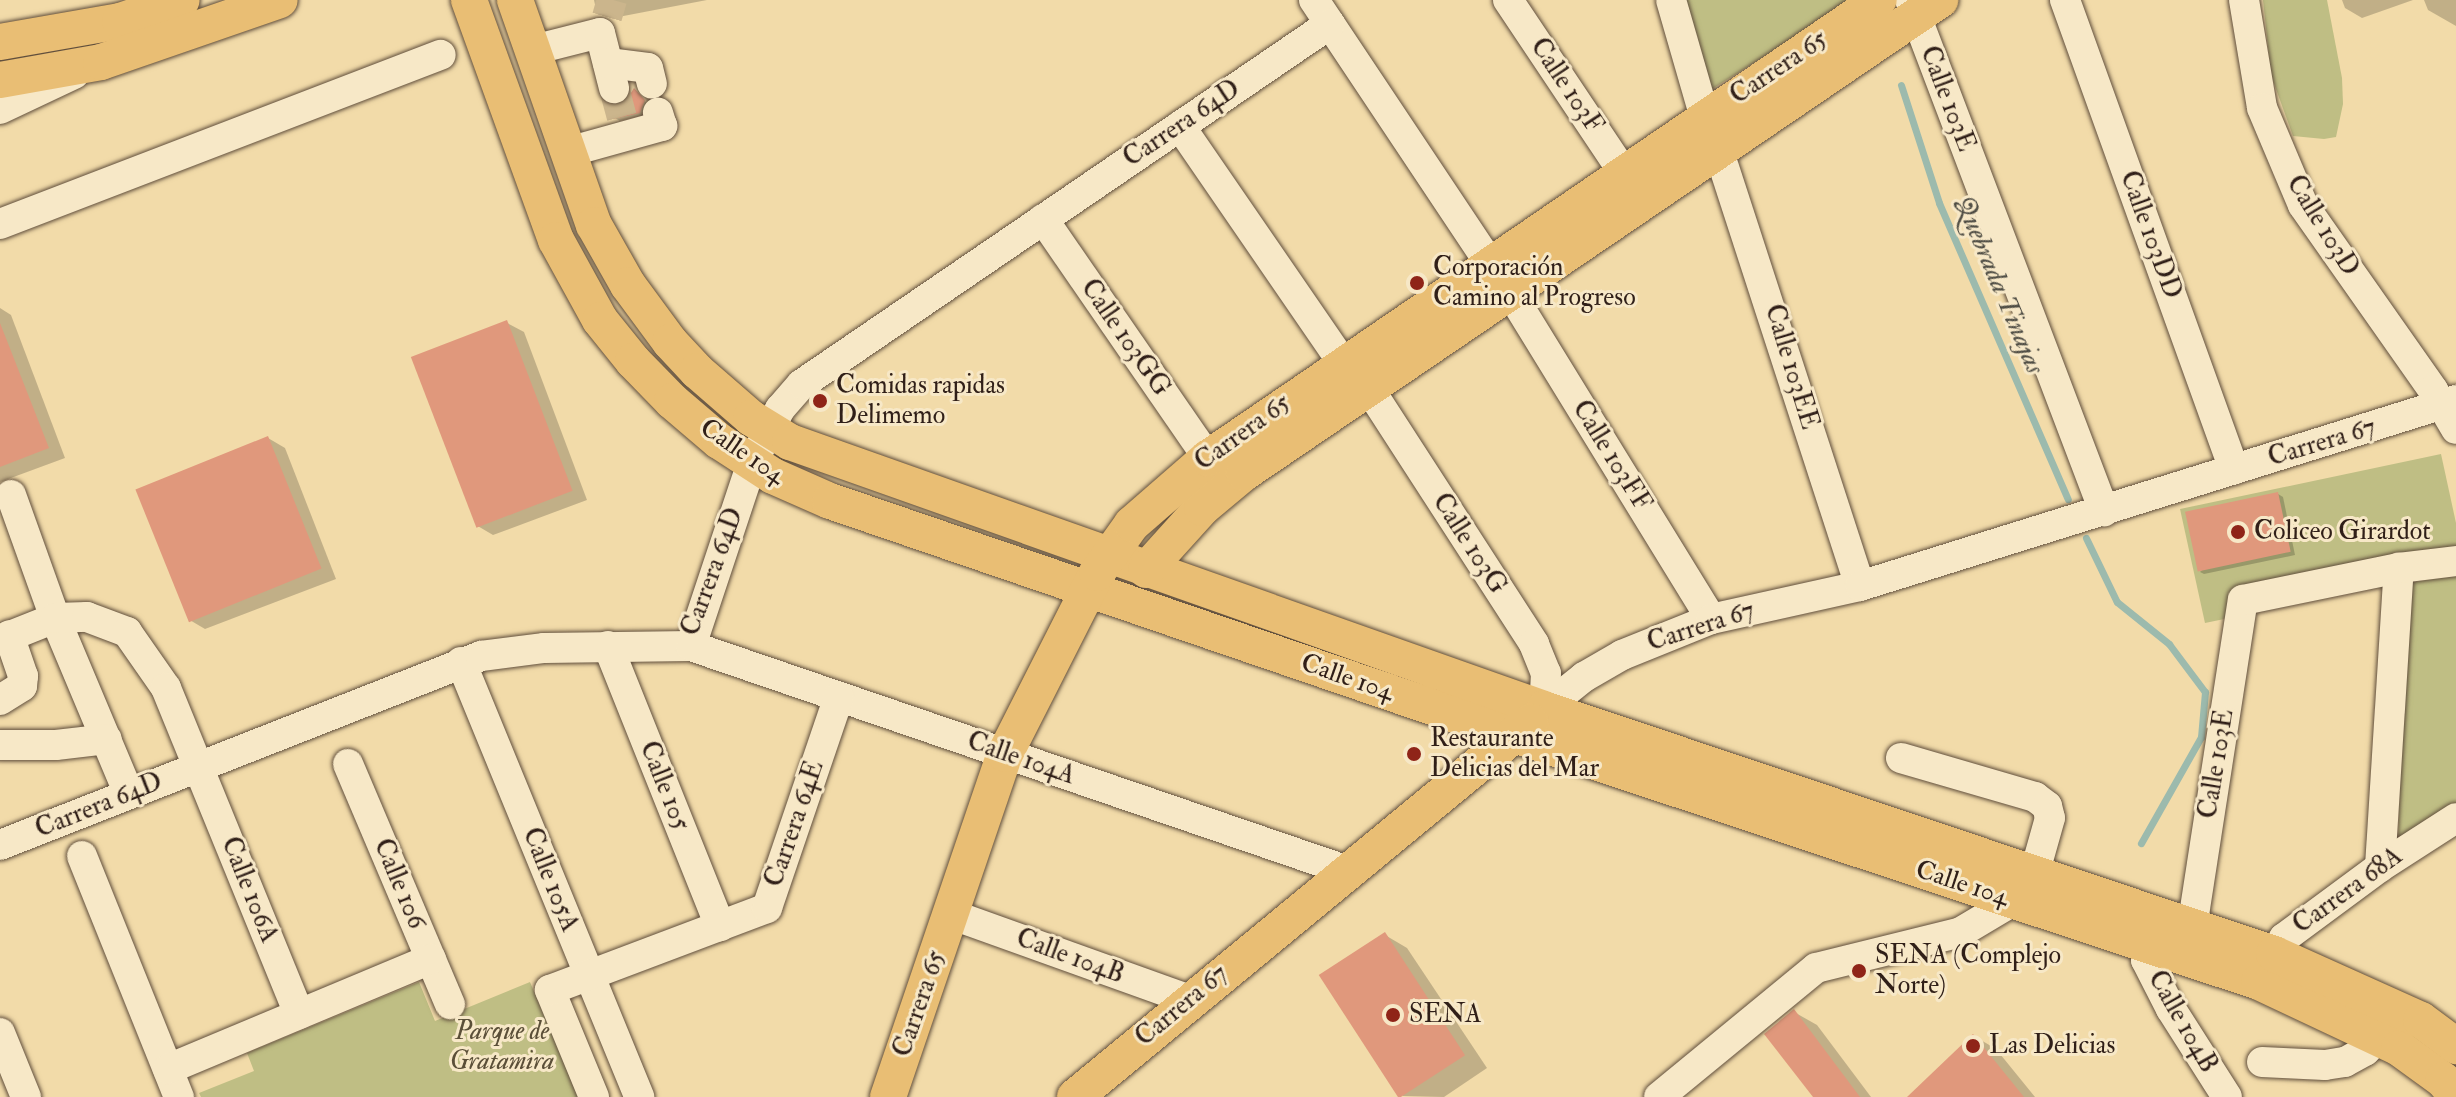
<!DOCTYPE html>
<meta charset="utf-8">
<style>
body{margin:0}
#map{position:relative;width:2456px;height:1097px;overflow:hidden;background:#f2dba9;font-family:"IM FELL Double Pica",serif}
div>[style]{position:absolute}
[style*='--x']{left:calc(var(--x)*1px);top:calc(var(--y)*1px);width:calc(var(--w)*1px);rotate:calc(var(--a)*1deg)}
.green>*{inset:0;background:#bfbe84}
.shadow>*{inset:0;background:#0003}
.stream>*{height:7px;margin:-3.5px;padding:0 3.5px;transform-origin:3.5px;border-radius:3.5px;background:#9cbaad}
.building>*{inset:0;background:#e0987c;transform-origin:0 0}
.minor-tunnel>*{height:30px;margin-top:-15px;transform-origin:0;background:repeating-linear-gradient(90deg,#cbb58c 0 30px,transparent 0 45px)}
.roads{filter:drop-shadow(0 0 2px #604e3c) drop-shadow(0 0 2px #604e3c)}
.minor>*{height:30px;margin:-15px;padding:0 15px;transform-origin:15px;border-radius:15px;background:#f7e8c7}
.major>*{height:36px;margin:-18px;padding:0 18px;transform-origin:18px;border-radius:18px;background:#e9be74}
.dots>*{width:22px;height:22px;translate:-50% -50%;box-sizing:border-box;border:4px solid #f7e8c7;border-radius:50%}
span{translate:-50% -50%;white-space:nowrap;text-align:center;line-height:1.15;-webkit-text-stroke:6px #f7e8c7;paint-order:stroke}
.street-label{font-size:26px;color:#301f18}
.poi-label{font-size:26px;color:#301f18}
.left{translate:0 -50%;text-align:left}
.park-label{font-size:26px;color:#5b4f38;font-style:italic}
.water-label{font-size:28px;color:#504e45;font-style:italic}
</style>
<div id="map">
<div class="green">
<i style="clip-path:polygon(1684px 0,1854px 0,1712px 89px)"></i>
<i style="clip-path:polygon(2263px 0,2327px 0,2342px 78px,2343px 104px,2336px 137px,2324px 139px,2293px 136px,2271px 75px)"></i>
<i style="clip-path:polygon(2441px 454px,2456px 523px,2456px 571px,2205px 623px,2180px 509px)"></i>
<i style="clip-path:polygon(2456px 576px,2456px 807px,2398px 845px,2406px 583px)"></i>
<i style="clip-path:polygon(419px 982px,435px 1021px,530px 982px,578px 1097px,201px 1097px,199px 1093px,254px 1071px,247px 1053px)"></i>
</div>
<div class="shadow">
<i style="clip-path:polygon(594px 0,707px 0,613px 18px,597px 14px)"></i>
<i style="clip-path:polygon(2342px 0,2413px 0,2362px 18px,2345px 8px)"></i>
<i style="clip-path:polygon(2424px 0,2456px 0,2456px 26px,2428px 10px)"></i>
<i style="clip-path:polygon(637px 94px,649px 105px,645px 115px,620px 121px,615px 118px)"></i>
<i style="clip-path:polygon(0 308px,11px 315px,65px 458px,0 482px)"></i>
<i style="clip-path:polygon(507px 323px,524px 332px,587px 500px,493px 535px,476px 525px)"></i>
<i style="clip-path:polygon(268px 438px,285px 448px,336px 579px,205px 629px,188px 619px)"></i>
<i style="clip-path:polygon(2278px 494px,2283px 497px,2295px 555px,2204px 574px,2200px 572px)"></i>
<i style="clip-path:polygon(1385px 935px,1407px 948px,1487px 1068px,1444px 1097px,1403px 1096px)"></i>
<i style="clip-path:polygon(1794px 1012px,1817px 1025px,1871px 1097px,1816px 1097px)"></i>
<i style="clip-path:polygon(1974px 1036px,1996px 1049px,2035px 1097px,1910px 1097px)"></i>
</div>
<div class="stream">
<i style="--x:1901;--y:85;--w:124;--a:72.1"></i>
<i style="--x:1939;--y:203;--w:323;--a:66.5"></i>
<i style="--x:2086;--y:538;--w:71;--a:64.2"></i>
<i style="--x:2117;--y:602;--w:67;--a:38.9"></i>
<i style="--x:2169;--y:644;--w:60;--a:53.1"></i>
<i style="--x:2205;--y:692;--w:45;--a:95.1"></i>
<i style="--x:2201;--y:737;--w:122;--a:119.5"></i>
</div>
<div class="building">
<i style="clip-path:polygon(634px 88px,645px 100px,640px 113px,613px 119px,610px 105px,626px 101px)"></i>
<i style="left:507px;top:320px;width:183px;height:103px;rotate:69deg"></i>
<i style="clip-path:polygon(0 323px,49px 448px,0 467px)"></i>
<i style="left:268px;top:436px;width:143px;height:143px;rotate:68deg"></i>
<i style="left:2278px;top:492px;width:61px;height:95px;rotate:78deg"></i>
<i style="left:1385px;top:932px;width:147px;height:79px;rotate:57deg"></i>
<i style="clip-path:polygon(1794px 1009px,1860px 1097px,1813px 1097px,1764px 1034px)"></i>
<i style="clip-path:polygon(1973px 1034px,2024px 1097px,1907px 1097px)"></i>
</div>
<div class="minor-tunnel">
<i style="--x:607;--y:17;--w:18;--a:-74"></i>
<i style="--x:614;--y:88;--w:30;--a:75"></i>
</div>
<div class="roads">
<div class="minor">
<i style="--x:1314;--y:0;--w:317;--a:56.3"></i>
<i style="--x:1508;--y:0;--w:208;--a:56.2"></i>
<i style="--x:1671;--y:0;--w:123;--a:73.9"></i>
<i style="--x:1910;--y:0;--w:547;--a:69.21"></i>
<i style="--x:2065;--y:0;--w:499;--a:70.2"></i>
<i style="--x:2244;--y:0;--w:109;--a:80.5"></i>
<i style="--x:2262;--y:108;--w:105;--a:67.1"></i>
<i style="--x:2303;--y:205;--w:226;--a:54.9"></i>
<i style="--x:2433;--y:390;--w:45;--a:59.5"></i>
<i style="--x:533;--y:50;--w:69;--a:-14.2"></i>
<i style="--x:600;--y:33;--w:57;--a:75.7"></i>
<i style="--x:608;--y:63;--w:40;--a:7.1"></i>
<i style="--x:648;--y:68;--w:16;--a:76"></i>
<i style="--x:0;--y:109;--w:82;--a:-25.3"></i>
<i style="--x:1180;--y:126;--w:288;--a:55.5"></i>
<i style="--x:1718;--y:149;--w:459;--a:72"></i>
<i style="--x:568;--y:152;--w:98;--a:-15.5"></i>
<i style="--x:662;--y:126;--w:14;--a:-107"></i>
<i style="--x:1043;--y:219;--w:290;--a:55.4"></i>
<i style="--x:0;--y:224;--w:472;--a:-21"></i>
<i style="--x:1510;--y:292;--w:384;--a:58.4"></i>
<i style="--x:1368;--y:387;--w:306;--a:57.1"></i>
<i style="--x:1534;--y:644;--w:31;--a:68"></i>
<i style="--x:1546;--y:673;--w:36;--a:93"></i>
<i style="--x:11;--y:495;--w:131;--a:70.3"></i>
<i style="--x:55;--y:618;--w:191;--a:67.2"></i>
<i style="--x:0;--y:640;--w:59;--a:-21.8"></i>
<i style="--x:55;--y:618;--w:32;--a:-2"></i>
<i style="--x:87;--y:617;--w:43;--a:20.6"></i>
<i style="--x:127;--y:632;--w:68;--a:55.1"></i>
<i style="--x:166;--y:688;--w:352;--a:67.8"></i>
<i style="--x:608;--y:646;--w:302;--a:68.2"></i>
<i style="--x:691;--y:646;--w:193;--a:-71.6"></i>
<i style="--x:752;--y:463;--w:61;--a:-62.6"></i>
<i style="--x:780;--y:409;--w:33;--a:-49"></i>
<i style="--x:802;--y:384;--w:639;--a:-34.29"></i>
<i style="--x:461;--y:662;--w:470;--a:67.7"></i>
<i style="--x:0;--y:700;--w:26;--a:-32"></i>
<i style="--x:22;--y:686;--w:10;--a:-84"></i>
<i style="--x:23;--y:676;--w:43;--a:-108.9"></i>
<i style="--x:1544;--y:709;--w:51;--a:-38.7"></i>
<i style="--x:1584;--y:677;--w:44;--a:-30.1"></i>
<i style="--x:1622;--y:655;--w:96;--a:-22"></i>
<i style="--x:1711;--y:619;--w:153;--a:-12.5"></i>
<i style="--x:1860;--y:586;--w:624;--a:-17.33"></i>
<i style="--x:0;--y:745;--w:56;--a:0"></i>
<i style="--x:56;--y:745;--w:51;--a:-6.7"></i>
<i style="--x:1901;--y:758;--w:140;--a:16.2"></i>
<i style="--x:2035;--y:797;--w:15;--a:37"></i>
<i style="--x:2047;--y:806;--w:12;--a:76"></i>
<i style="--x:2050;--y:818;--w:59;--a:105.7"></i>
<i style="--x:348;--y:764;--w:261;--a:67"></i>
<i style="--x:0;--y:845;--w:517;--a:-21.45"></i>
<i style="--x:481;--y:656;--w:64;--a:-7.2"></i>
<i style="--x:544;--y:648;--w:147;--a:-0.8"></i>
<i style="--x:691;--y:646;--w:698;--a:18.9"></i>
<i style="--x:82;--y:856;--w:260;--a:68.1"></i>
<i style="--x:2380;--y:867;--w:300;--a:-86.4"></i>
<i style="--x:950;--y:914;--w:255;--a:19.7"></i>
<i style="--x:2192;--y:928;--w:332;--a:-81.2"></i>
<i style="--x:2243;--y:600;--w:159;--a:-11.6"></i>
<i style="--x:2399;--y:568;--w:57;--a:-7"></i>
<i style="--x:2146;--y:945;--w:15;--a:90"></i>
<i style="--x:2146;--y:960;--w:55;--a:63"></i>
<i style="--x:2171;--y:1009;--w:104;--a:57.5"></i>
<i style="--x:2264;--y:973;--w:40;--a:-60.3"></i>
<i style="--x:2284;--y:938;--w:119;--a:-36.5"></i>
<i style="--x:2380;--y:867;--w:90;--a:-32.8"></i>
<i style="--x:0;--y:1033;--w:69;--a:67.9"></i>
<i style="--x:2262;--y:1062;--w:63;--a:2.7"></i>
<i style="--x:2325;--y:1065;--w:20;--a:-9"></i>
<i style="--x:2345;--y:1062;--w:23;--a:-29"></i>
<i style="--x:2365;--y:1051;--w:18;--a:-45"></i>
<i style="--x:168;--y:1069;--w:285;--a:-22.7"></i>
<i style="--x:594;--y:1097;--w:116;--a:-112.4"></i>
<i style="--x:550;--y:990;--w:232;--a:-20.7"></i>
<i style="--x:767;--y:908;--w:223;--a:-71.2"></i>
<i style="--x:1659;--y:1097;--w:203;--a:-39.4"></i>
<i style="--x:1816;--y:968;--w:149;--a:-13.9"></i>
<i style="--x:1961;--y:932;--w:61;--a:-30.8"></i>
</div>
<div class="major">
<i style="--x:469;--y:0;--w:255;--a:70.1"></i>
<i style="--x:556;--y:240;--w:91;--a:61.2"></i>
<i style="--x:600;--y:320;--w:53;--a:51.2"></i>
<i style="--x:633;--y:361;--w:56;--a:45.7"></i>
<i style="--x:672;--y:401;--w:62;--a:40.4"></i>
<i style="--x:719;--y:441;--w:64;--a:32.9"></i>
<i style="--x:773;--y:476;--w:62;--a:23.7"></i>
<i style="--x:830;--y:501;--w:723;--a:18.89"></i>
<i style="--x:1514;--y:735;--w:785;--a:18.34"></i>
<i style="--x:2259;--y:982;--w:155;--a:25.2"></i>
<i style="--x:2399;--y:1048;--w:54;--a:36"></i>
<i style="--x:2443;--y:1080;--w:20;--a:49"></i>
<i style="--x:515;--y:0;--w:238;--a:70.7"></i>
<i style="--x:594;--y:225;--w:69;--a:60.5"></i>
<i style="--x:628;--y:285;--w:71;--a:53.6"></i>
<i style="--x:670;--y:342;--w:40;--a:47"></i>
<i style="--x:697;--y:371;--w:72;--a:41"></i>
<i style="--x:751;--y:418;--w:46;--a:31.6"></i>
<i style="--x:790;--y:442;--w:800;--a:19.5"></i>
<i style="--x:1544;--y:709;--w:770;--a:18.55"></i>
<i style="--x:2274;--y:954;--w:161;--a:24.2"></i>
<i style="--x:2421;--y:1020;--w:44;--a:36.6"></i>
<i style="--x:0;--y:42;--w:122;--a:-9.9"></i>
<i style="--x:120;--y:21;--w:65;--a:-18.7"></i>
<i style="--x:0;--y:80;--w:103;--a:-10.1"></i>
<i style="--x:101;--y:62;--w:189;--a:-19.1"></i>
<i style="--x:1146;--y:570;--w:84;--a:-47.9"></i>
<i style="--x:1202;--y:508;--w:55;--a:-39.8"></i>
<i style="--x:1244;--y:473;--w:842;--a:-34.2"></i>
<i style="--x:888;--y:1097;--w:362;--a:-71.2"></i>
<i style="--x:1005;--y:754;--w:203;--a:-63.1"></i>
<i style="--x:1097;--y:573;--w:60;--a:-54.5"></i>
<i style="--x:1132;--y:524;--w:101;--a:-41"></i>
<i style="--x:1208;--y:458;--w:812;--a:-34.32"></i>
<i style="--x:1075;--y:1097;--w:590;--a:-39.49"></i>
</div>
</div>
<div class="dots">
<i style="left:1417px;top:283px;background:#8f2418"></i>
<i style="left:820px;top:401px;background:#8f2418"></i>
<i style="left:2238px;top:532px;background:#8f2418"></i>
<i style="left:1414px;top:754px;background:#8f2418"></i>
<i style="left:1859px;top:971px;background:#8f2418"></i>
<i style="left:1393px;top:1015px;background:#8f2418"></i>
<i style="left:1973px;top:1046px;background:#8f2418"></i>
</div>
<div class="street-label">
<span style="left:1779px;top:68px;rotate:-34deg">Carrera 65</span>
<span style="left:1566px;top:86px;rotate:56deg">Calle 103F</span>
<span style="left:1947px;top:99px;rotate:69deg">Calle 103E</span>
<span style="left:1182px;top:124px;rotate:-34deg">Carrera 64D</span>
<span style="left:2322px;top:226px;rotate:58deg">Calle 103D</span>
<span style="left:2150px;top:235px;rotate:70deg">Calle 103DD</span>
<span style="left:1125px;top:338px;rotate:55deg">Calle 103GG</span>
<span style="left:1791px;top:367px;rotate:73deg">Calle 103EE</span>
<span style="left:1243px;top:433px;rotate:-36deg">Carrera 65</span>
<span style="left:2322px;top:443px;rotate:-17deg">Carrera 67</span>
<span style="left:742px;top:452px;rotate:34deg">Calle 104</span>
<span style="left:1611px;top:456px;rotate:58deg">Calle 103FF</span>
<span style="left:1469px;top:544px;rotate:57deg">Calle 103G</span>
<span style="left:713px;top:572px;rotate:-70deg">Carrera 64D</span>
<span style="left:1701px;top:627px;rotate:-18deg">Carrera 67</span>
<span style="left:1347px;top:678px;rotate:19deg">Calle 104</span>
<span style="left:1021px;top:759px;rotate:19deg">Calle 104A</span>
<span style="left:2217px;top:764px;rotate:-81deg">Calle 103E</span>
<span style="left:664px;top:786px;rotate:68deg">Calle 105</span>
<span style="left:99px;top:806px;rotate:-22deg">Carrera 64D</span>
<span style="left:795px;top:824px;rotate:-71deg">Carrera 64E</span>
<span style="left:550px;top:880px;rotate:68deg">Calle 105A</span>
<span style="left:399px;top:884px;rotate:67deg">Calle 106</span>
<span style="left:1962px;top:884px;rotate:18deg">Calle 104</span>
<span style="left:249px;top:890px;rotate:68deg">Calle 106A</span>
<span style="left:2348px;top:891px;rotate:-36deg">Carrera 68A</span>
<span style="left:1070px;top:957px;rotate:20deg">Calle 104B</span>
<span style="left:920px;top:1004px;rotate:-71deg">Carrera 65</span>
<span style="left:1182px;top:1006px;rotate:-40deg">Carrera 67</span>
<span style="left:2182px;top:1022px;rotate:60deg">Calle 104B</span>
</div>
<div class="poi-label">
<span class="left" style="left:1433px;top:283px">Corporación<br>Camino al Progreso</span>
<span class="left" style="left:836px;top:401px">Comidas rapidas<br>Delimemo</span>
<span class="left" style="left:2254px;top:532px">Coliceo Girardot</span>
<span class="left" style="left:1430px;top:754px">Restaurante<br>Delicias del Mar</span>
<span class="left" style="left:1875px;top:971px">SENA (Complejo<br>Norte)</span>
<span class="left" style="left:1409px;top:1015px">SENA</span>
<span class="left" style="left:1989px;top:1046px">Las Delicias</span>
</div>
<div class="park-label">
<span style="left:502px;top:1047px">Parque de<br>Gratamira</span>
</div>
<div class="water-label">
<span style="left:1999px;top:285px;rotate:67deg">Quebrada Tinajas</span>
</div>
</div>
